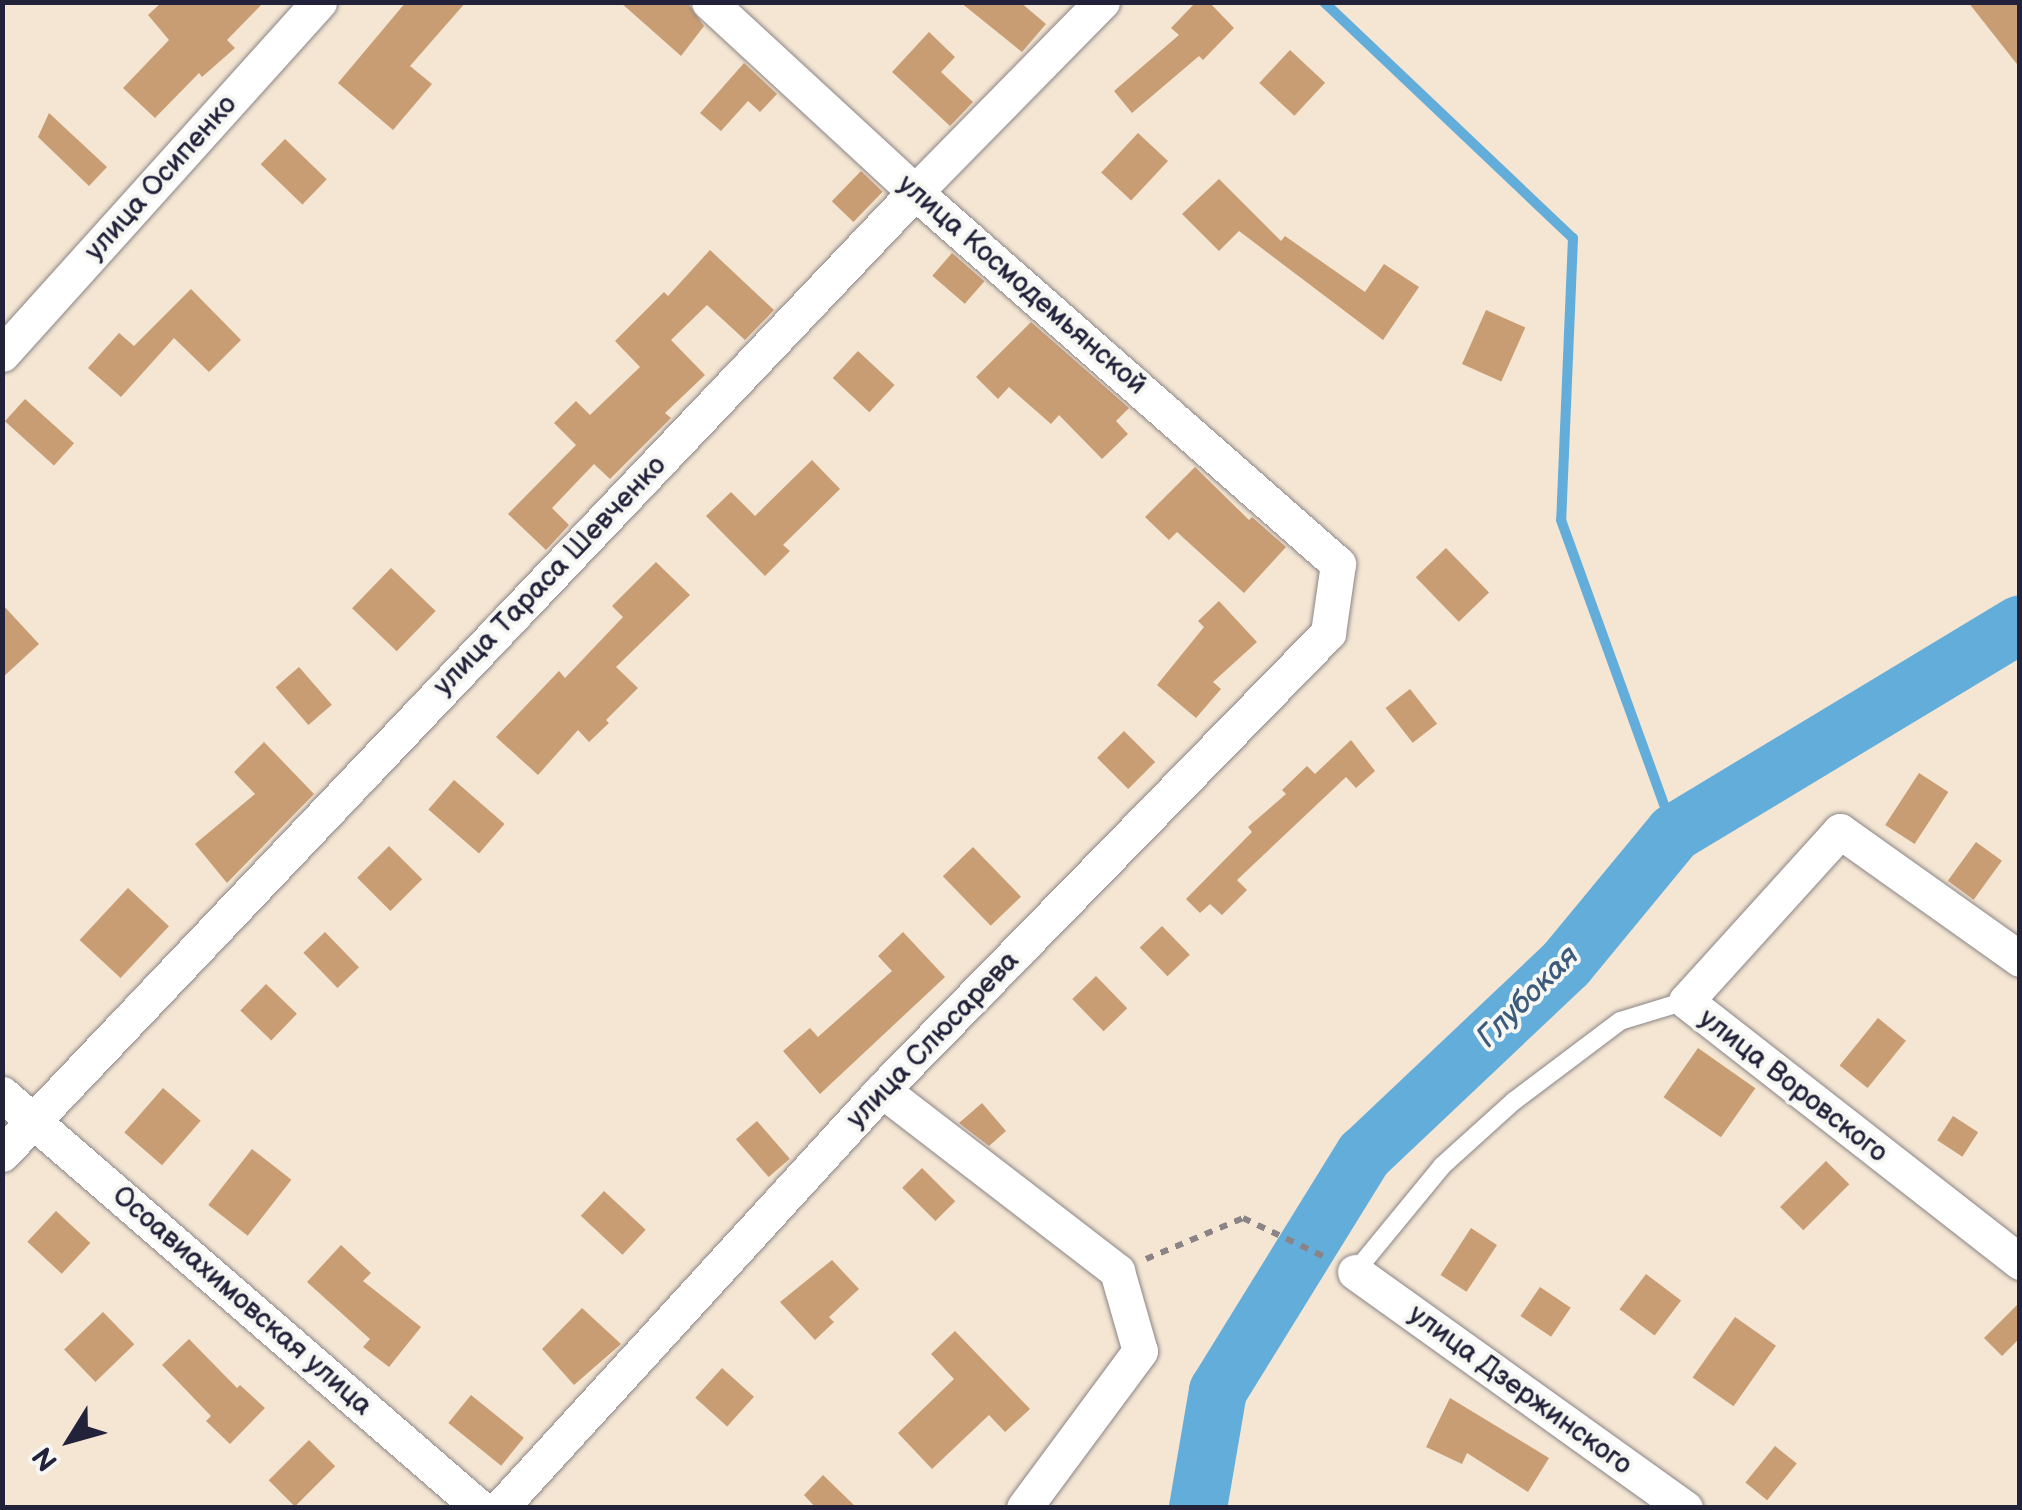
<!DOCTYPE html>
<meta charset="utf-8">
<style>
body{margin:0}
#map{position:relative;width:2022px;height:1510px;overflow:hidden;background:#f4e6d2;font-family:"Balsamiq Sans",sans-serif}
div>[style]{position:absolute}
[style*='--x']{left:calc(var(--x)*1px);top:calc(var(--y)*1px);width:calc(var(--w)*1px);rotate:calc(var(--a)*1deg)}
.stream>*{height:10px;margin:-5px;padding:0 5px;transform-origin:5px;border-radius:5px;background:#63addb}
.river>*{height:58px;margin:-29px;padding:0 29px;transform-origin:29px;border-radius:29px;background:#63addb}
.building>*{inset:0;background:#c99d74;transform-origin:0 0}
.path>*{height:6px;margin-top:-3px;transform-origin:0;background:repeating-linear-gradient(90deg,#8b8486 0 8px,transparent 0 16px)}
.roads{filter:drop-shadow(0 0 2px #8b8486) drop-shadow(0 0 2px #8b8486)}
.lane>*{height:18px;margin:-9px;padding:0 9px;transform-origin:9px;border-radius:9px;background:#fff}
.street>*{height:35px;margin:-17.5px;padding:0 17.5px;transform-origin:17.5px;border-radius:17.5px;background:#fff}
span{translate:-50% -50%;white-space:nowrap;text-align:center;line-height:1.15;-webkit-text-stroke:8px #f6f6f2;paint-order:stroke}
.street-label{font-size:28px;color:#22223b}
.water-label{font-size:30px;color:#3c5a7b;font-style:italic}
.frame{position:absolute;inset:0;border:5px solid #22223b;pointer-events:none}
.north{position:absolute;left:20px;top:1390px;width:100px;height:100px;-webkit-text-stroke:8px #f6f6f2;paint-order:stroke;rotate:233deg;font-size:28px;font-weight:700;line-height:40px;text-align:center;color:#22223b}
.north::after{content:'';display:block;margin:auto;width:35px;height:45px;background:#22223b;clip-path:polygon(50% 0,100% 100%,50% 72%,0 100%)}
</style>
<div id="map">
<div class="stream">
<i style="--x:1324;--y:2;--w:343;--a:43.5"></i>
<i style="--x:1573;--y:238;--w:282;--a:92.4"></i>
<i style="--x:1561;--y:520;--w:333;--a:70.1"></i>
</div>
<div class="river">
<i style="--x:1198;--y:1508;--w:119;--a:-80.3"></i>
<i style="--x:1218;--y:1391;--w:278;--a:-58.3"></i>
<i style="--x:1364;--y:1155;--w:278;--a:-43.4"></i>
<i style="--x:1566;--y:964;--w:170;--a:-50.5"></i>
<i style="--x:1674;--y:833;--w:404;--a:-31.1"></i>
</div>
<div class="building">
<i style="clip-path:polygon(162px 2px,264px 2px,227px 40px,235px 48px,202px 77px,199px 73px,155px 118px,123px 88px,169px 40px,148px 15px)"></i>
<i style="clip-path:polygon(406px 2px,466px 2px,410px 66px,432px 84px,393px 130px,338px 83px)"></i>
<i style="clip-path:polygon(620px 2px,687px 2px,704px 26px,681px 56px)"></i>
<i style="clip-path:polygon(960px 2px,1020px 2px,1046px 24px,1022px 52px)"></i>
<i style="clip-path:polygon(1196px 2px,1209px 2px,1234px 28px,1203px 60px,1199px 56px,1132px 113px,1114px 91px,1179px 35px,1171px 28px)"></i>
<i style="clip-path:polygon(1968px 2px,2020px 2px,2020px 68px)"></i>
<i style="clip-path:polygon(929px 32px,955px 57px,941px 72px,973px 102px,950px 126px,892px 72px)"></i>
<i style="left:1290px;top:50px;width:48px;height:45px;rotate:43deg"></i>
<i style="clip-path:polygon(744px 63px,777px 94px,760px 112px,748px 101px,721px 131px,700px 113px)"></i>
<i style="clip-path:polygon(49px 113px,107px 167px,89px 186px,38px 137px)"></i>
<i style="left:1138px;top:133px;width:41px;height:54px;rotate:43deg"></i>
<i style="left:285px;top:139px;width:58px;height:35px;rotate:44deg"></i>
<i style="left:861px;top:171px;width:30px;height:42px;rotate:44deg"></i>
<i style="clip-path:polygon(1219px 179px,1281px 241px,1285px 236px,1365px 292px,1384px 264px,1419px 287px,1383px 340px,1239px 231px,1219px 251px,1182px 214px)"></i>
<i style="clip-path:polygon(710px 250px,774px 310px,745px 340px,707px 305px,671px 340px,705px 375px,665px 413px,671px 418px,610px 479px,594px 464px,552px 508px,569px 525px,546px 550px,508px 514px,576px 445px,554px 423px,576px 401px,590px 415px,640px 367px,615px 341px,664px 292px,668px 296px)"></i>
<i style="left:952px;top:253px;width:43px;height:30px;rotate:41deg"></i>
<i style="clip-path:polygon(191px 289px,241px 340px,209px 372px,174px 338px,121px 397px,88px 368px,119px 333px,134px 346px)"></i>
<i style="left:1486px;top:310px;width:43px;height:59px;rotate:24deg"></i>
<i style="clip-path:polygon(1031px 322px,1129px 408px,1116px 421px,1128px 434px,1102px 459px,1059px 415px,1051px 424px,1009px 387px,998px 399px,976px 377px)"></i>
<i style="left:858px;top:351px;width:50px;height:37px;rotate:43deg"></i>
<i style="left:25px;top:399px;width:66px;height:30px;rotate:42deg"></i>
<i style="clip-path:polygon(812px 460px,840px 489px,783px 545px,790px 551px,765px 576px,706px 516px,731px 492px,755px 516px)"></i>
<i style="clip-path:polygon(1195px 467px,1249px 520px,1252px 517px,1286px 547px,1244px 593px,1177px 532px,1169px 540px,1145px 517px)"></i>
<i style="left:1446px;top:548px;width:62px;height:42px;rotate:46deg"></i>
<i style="clip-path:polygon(656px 562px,690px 595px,616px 667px,638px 688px,606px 720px,609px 723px,589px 742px,578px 730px,538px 775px,496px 737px,559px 671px,565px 678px,623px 617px,612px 606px)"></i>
<i style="left:391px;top:568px;width:62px;height:56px;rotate:44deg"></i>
<i style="clip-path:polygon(1219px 601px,1257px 642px,1213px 682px,1221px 689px,1196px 718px,1157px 685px,1204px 627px,1198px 621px)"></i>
<i style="clip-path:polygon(2px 604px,39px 644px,2px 678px)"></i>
<i style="left:299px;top:667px;width:50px;height:31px;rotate:49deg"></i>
<i style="left:1410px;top:689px;width:44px;height:31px;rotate:52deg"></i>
<i style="left:1124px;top:731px;width:44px;height:38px;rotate:45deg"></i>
<i style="clip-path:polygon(1351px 740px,1375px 771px,1356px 788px,1346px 777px,1237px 880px,1247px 890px,1222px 915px,1210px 904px,1200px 913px,1186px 899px,1252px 832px,1248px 827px,1286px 794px,1282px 790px,1307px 766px,1315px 774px)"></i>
<i style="clip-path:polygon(264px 742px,314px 794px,227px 883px,195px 844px,255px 794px,234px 772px)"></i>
<i style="left:1919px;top:773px;width:35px;height:62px;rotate:33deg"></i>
<i style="left:454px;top:780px;width:67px;height:39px;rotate:41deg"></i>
<i style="left:1976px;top:842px;width:32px;height:48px;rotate:36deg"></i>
<i style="left:389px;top:846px;width:47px;height:45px;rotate:45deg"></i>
<i style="left:973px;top:847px;width:69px;height:42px;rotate:46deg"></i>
<i style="left:128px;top:888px;width:56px;height:71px;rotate:43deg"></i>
<i style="left:1162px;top:926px;width:40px;height:31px;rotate:46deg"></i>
<i style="left:325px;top:932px;width:49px;height:30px;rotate:46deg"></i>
<i style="clip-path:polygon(903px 932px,945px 977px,820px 1094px,783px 1051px,810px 1028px,818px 1037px,892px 971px,878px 956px)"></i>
<i style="left:1096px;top:976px;width:45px;height:33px;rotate:46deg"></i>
<i style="left:266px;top:984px;width:43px;height:37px;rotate:44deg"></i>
<i style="left:1878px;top:1018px;width:36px;height:61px;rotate:39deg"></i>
<i style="left:1698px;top:1048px;width:70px;height:60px;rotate:35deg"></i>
<i style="left:163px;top:1088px;width:50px;height:59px;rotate:41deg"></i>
<i style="clip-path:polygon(982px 1103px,1006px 1131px,989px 1146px,959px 1123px)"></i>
<i style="left:1953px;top:1116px;width:30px;height:29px;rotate:33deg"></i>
<i style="left:757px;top:1121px;width:50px;height:28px;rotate:49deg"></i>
<i style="left:252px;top:1149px;width:50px;height:71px;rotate:38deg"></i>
<i style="left:1826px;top:1161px;width:33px;height:65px;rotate:45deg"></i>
<i style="left:922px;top:1168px;width:47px;height:28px;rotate:45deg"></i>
<i style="left:604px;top:1191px;width:57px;height:34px;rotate:43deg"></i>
<i style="left:56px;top:1211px;width:47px;height:42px;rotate:43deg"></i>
<i style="left:1471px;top:1228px;width:31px;height:56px;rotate:33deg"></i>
<i style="clip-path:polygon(341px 1245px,371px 1273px,363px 1281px,421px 1327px,389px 1367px,363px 1347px,370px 1339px,307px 1282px)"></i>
<i style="clip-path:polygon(832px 1260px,859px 1289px,829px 1317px,834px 1322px,815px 1340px,780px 1302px)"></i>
<i style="left:1646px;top:1274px;width:44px;height:44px;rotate:37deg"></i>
<i style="left:1540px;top:1287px;width:37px;height:35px;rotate:34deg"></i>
<i style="clip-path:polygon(2020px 1302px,2020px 1338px,2002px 1356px,1984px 1338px)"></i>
<i style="clip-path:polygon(582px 1308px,621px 1344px,574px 1385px,542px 1349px)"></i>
<i style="left:103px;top:1312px;width:45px;height:54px;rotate:46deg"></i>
<i style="left:1735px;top:1317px;width:50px;height:74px;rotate:35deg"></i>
<i style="clip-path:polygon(955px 1331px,1030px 1409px,1005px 1432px,989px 1415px,932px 1469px,898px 1433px,954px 1379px,931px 1354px)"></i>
<i style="clip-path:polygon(189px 1339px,237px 1388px,240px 1385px,265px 1408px,230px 1444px,206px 1421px,211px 1416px,162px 1365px)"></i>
<i style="left:722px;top:1368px;width:43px;height:40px;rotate:42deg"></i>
<i style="left:471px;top:1395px;width:68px;height:36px;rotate:39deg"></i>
<i style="clip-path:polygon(1450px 1398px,1549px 1458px,1528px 1492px,1467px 1453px,1462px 1464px,1426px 1447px)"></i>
<i style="left:309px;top:1440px;width:37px;height:57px;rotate:45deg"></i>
<i style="left:1775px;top:1446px;width:28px;height:47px;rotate:39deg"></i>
<i style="clip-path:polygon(823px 1475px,857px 1508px,816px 1508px,804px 1495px)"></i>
</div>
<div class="path">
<i style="--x:1146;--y:1259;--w:105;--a:-22.9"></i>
<i style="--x:1243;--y:1218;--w:93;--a:25.5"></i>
</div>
<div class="roads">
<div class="lane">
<i style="--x:1355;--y:1272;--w:137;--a:-50.6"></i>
<i style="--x:1442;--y:1166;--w:97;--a:-42.1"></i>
<i style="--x:1514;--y:1101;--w:133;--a:-37"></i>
<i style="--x:1620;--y:1021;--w:69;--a:-16.9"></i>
</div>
<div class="street">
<i style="--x:2;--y:354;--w:474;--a:-48"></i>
<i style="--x:2020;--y:959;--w:221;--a:-144.6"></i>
<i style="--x:1840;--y:831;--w:229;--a:132.2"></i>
<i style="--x:1686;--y:1001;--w:424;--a:38"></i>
<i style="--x:882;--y:1090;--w:297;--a:37.6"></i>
<i style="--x:1117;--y:1271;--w:83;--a:74"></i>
<i style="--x:1140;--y:1351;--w:195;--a:126.5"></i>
<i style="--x:2;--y:1094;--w:632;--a:40.9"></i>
<i style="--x:2;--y:1154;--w:1326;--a:-46.5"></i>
<i style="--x:915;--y:192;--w:267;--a:-45.5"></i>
<i style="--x:1355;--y:1272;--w:406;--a:35.6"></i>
<i style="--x:500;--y:1508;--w:566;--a:-47.58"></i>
<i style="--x:882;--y:1090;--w:639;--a:-45.7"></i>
<i style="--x:1328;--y:633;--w:70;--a:-81.8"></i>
<i style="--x:1338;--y:564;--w:563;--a:-138.67"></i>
<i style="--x:915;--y:192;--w:280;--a:-137.3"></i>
</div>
</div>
<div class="street-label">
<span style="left:161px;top:178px;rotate:-48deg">улица Осипенко</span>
<span style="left:1022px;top:285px;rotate:41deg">улица Космодемьянской</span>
<span style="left:550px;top:576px;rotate:-46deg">улица Тараса Шевченко</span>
<span style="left:933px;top:1040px;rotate:-46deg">улица Слюсарева</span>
<span style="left:1793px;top:1086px;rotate:38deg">улица Воровского</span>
<span style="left:242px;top:1301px;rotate:41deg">Осоавиахимовская улица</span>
<span style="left:1520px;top:1390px;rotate:36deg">улица Дзержинского</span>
</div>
<div class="water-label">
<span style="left:1528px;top:997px;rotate:-45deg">Глубокая</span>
</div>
<div class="frame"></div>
<div class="north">N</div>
</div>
